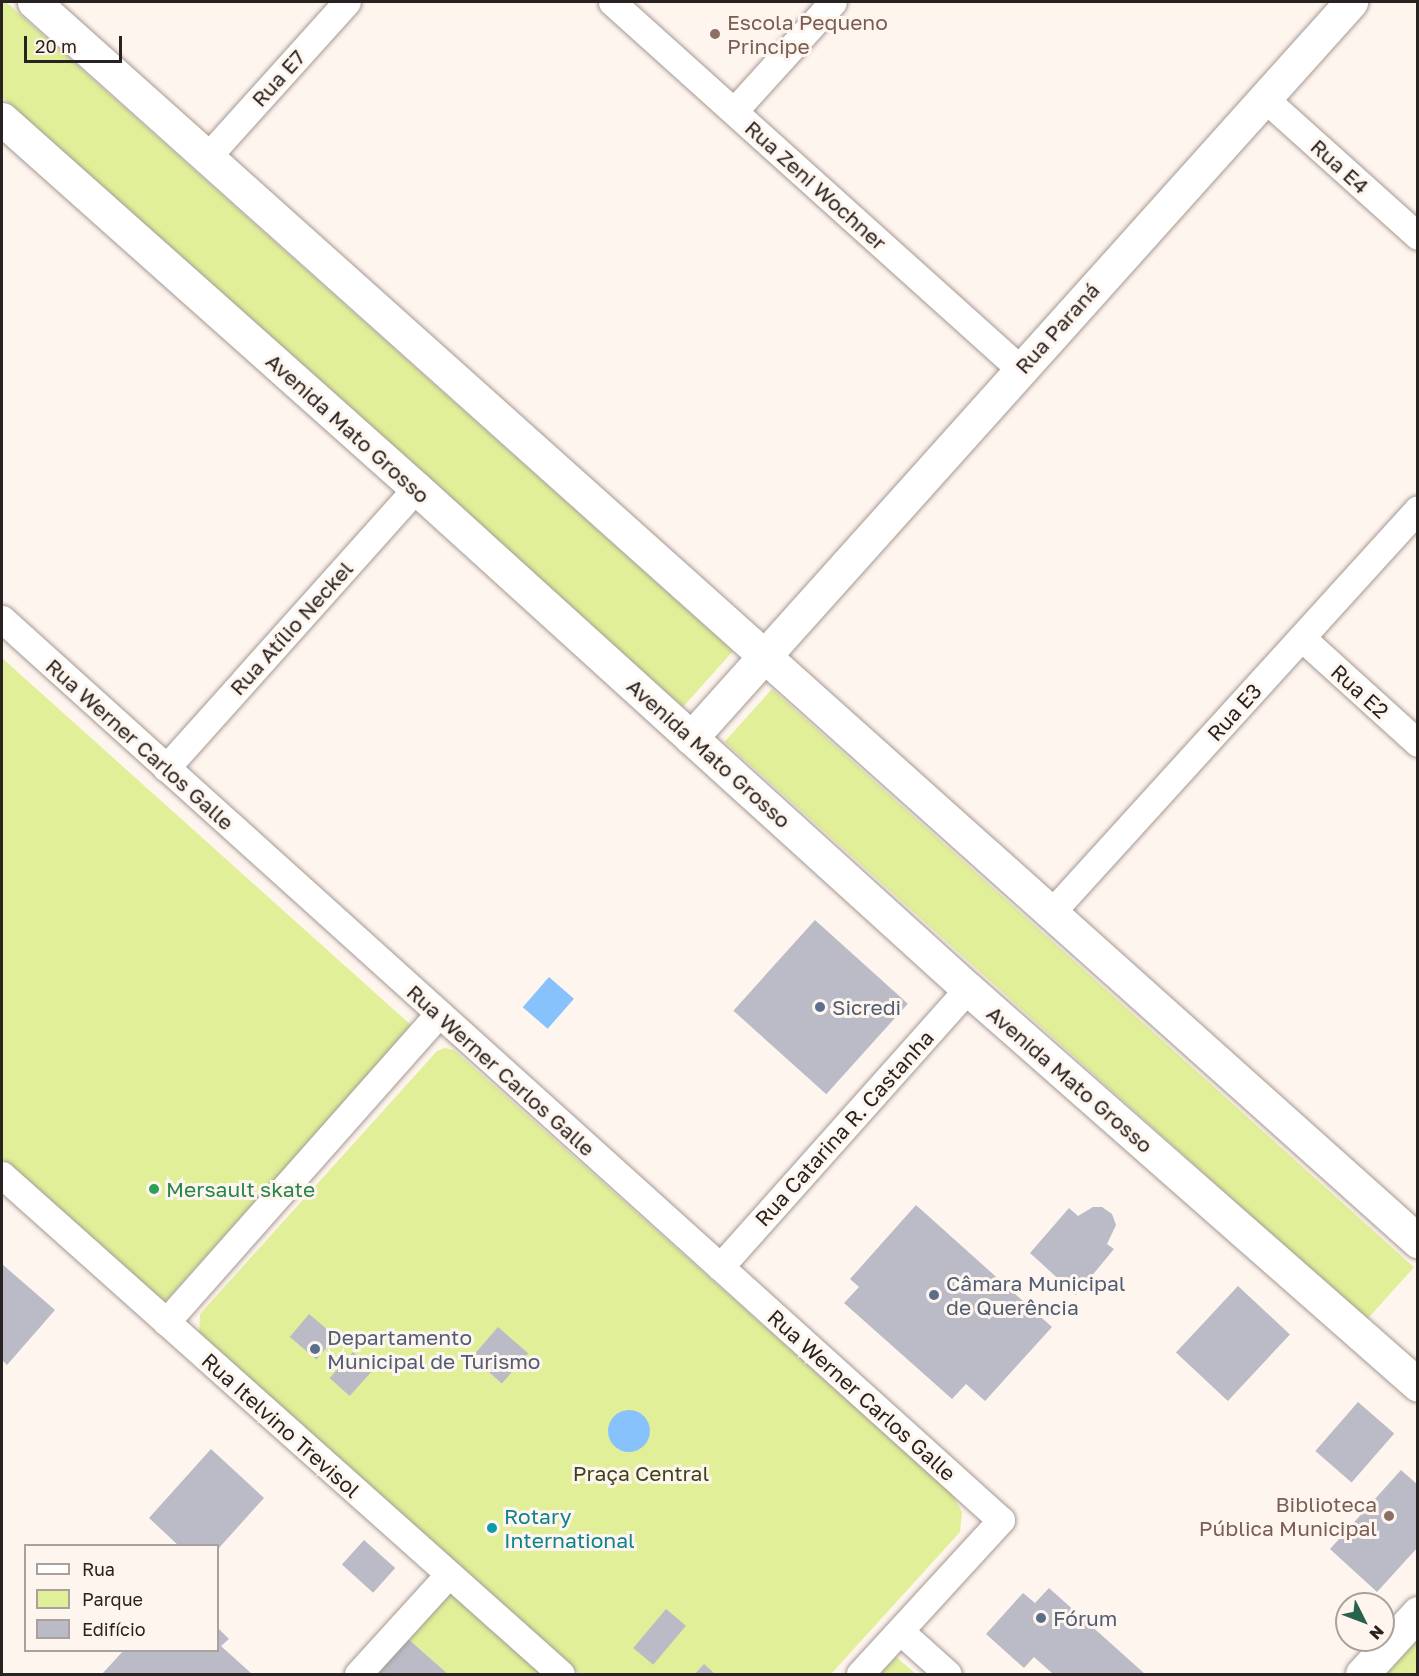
<!DOCTYPE html>
<meta charset="utf-8">
<style>
body{margin:0}
#map{position:relative;width:1419px;height:1676px;overflow:hidden;background:#fff5ef;font-family:"Golos Text",sans-serif}
div>[style]{position:absolute}
[style*='--x']{left:calc(var(--x)*1px);top:calc(var(--y)*1px);width:calc(var(--w)*1px);rotate:calc(var(--a)*1deg)}
.green>*{inset:0;background:#e1ef98;transform-origin:0 0}
.water>*{inset:0;background:#88c2fc;transform-origin:0 0}
.round{border-radius:50%}
.building>*{inset:0;background:#babbc6;transform-origin:0 0}
.roads{filter:drop-shadow(0 0 2px #a49a93) drop-shadow(0 0 2px #a49a93)}
.minor>*{height:27px;margin:-13.5px;padding:0 13.5px;transform-origin:13.5px;border-radius:13.5px;background:#fff}
.tertiary>*{height:33px;margin:-16.5px;padding:0 16.5px;transform-origin:16.5px;border-radius:16.5px;background:#fff}
.dots>*{width:16px;height:16px;translate:-50% -50%;box-sizing:border-box;border:3px solid #fff5ef;border-radius:50%}
span{translate:-50% -50%;white-space:nowrap;text-align:center;line-height:1.15;-webkit-text-stroke:6px #fff5ef;paint-order:stroke}
.education-label{font-size:21px;color:#785e54}
.left{translate:0 -50%;text-align:left}
.right{translate:-100% -50%;text-align:right}
.street-label{font-size:21px;color:#282321}
.service-label{font-size:21px;color:#4e5e75}
.leisure-label{font-size:21px;color:#27864d}
.park-label{font-size:21px;color:#3e4419}
.culture-label{font-size:21px;color:#0d838f}
.frame{position:absolute;inset:0;border:3px solid #282321;pointer-events:none}
.legend{position:absolute;left:24px;top:1544px;width:195px;height:108px;box-sizing:border-box;background:#fff5ef;border:2px solid #a9a19d;margin:0;padding:8px 10px;list-style:none;font-size:18px;color:#282321}
.legend li{display:flex;align-items:center;gap:12px;height:30px}
.legend b{width:30px;border:2px solid #a9a19d}
.north{position:absolute;left:1335px;top:1592px;width:60px;height:60px;box-sizing:border-box;background:#fff5ef;border:2px solid #a9a19d;border-radius:50%;rotate:132deg;font-size:16px;font-weight:700;line-height:24px;text-align:center;color:#282321}
.north::after{content:'';display:block;margin:auto;width:21px;height:27px;background:#28634d;clip-path:polygon(50% 0,100% 100%,50% 72%,0 100%)}
.scale{position:absolute;left:24px;top:36px;width:98px;height:27px;box-sizing:border-box;border:3px solid #282321;border-top:0;padding-left:8px;font-size:18px;line-height:21px;white-space:nowrap;color:#282321;-webkit-text-stroke:4px #fff5ef;paint-order:stroke}
</style>
<div id="map">
<div class="green">
<i style="clip-path:polygon(2px 2px,6px 2px,733px 651px,683px 707px,2px 97px)"></i>
<i style="clip-path:polygon(2px 658px,412px 1026px,164px 1303px,2px 1158px)"></i>
<i style="left:772px;top:689px;width:864px;height:71px;rotate:42deg"></i>
<i style="clip-path:polygon(445px 1048px,454px 1050px,952px 1494px,962px 1512px,960px 1532px,831px 1674px,580px 1674px,199px 1335px,200px 1314px,437px 1051px)"></i>
<i style="clip-path:polygon(449px 1574px,562px 1674px,448px 1674px,398px 1630px)"></i>
<i style="clip-path:polygon(1417px 1640px,1417px 1674px,1387px 1674px)"></i>
<i style="clip-path:polygon(896px 1657px,916px 1674px,880px 1674px)"></i>
</div>
<div class="water">
<i style="left:549px;top:977px;width:33px;height:40px;rotate:41deg"></i>
<i class="round" style="left:608px;top:1410px;width:42px;height:42px"></i>
</div>
<div class="building">
<i style="left:815px;top:920px;width:125px;height:122px;rotate:42deg"></i>
<i style="clip-path:polygon(916px 1205px,1052px 1327px,985px 1401px,966px 1384px,952px 1399px,844px 1303px,859px 1287px,850px 1279px)"></i>
<i style="clip-path:polygon(1093px 1207px,1102px 1207px,1112px 1214px,1116px 1225px,1107px 1244px,1114px 1249px,1076px 1295px,1030px 1253px,1069px 1208px,1078px 1216px)"></i>
<i style="clip-path:polygon(2px 1264px,55px 1310px,7px 1365px,2px 1360px)"></i>
<i style="left:1238px;top:1286px;width:71px;height:91px;rotate:43deg"></i>
<i style="left:309px;top:1314px;width:35px;height:30px;rotate:40deg"></i>
<i style="left:498px;top:1327px;width:40px;height:40px;rotate:41deg"></i>
<i style="left:353px;top:1352px;width:27px;height:35px;rotate:42deg"></i>
<i style="left:1358px;top:1402px;width:48px;height:65px;rotate:41deg"></i>
<i style="clip-path:polygon(211px 1449px,264px 1498px,218px 1549px,218px 1546px,179px 1546px,149px 1518px)"></i>
<i style="clip-path:polygon(1401px 1470px,1418px 1485px,1418px 1547px,1377px 1592px,1330px 1549px)"></i>
<i style="left:364px;top:1540px;width:42px;height:33px;rotate:42deg"></i>
<i style="clip-path:polygon(1049px 1588px,1145px 1674px,1053px 1674px,1034px 1657px,1024px 1668px,986px 1634px,1023px 1593px,1035px 1603px)"></i>
<i style="left:666px;top:1609px;width:26px;height:51px;rotate:40deg"></i>
<i style="clip-path:polygon(218px 1628px,229px 1639px,221px 1646px,252px 1674px,102px 1674px,124px 1650px,218px 1650px)"></i>
<i style="clip-path:polygon(398px 1630px,448px 1674px,358px 1674px)"></i>
<i style="clip-path:polygon(704px 1664px,715px 1674px,695px 1674px)"></i>
</div>
<div class="roads">
<div class="minor">
<i style="--x:612;--y:2;--w:549;--a:41.97"></i>
<i style="--x:1263;--y:97;--w:208;--a:41.9"></i>
<i style="--x:734;--y:111;--w:147;--a:-47.8"></i>
<i style="--x:209;--y:155;--w:206;--a:-48"></i>
<i style="--x:2;--y:619;--w:1345;--a:42.05"></i>
<i style="--x:1001;--y:1520;--w:209;--a:132.5"></i>
<i style="--x:1302;--y:638;--w:156;--a:42.2"></i>
<i style="--x:166;--y:768;--w:375;--a:-48.2"></i>
<i style="--x:1050;--y:914;--w:547;--a:-47.74"></i>
<i style="--x:2;--y:1175;--w:749;--a:41.75"></i>
<i style="--x:720;--y:1267;--w:373;--a:-48.3"></i>
<i style="--x:166;--y:1322;--w:412;--a:-48.5"></i>
<i style="--x:900;--y:1631;--w:64;--a:41.9"></i>
<i style="--x:358;--y:1674;--w:135;--a:-47.7"></i>
</div>
<div class="tertiary">
<i style="--x:34;--y:2;--w:1858;--a:41.84"></i>
<i style="--x:2;--y:119;--w:555;--a:41.71"></i>
<i style="--x:416;--y:488;--w:745;--a:42.23"></i>
<i style="--x:968;--y:989;--w:599;--a:41.35"></i>
<i style="--x:691;--y:738;--w:989;--a:-48.12"></i>
<i style="--x:1362;--y:1674;--w:83;--a:-47.4"></i>
</div>
</div>
<div class="dots">
<i style="left:715px;top:34px;background:#8d6e63"></i>
<i style="left:820px;top:1007px;background:#5c6f8a"></i>
<i style="left:154px;top:1189px;background:#2e9e5b"></i>
<i style="left:934px;top:1295px;background:#5c6f8a"></i>
<i style="left:315px;top:1349px;background:#5c6f8a"></i>
<i style="left:1389px;top:1516px;background:#8d6e63"></i>
<i style="left:492px;top:1528px;background:#0f9aa8"></i>
<i style="left:1041px;top:1618px;background:#5c6f8a"></i>
</div>
<div class="education-label">
<span class="left" style="left:727px;top:34px">Escola Pequeno<br>Principe</span>
<span class="right" style="left:1377px;top:1516px">Biblioteca<br>Pública Municipal</span>
</div>
<div class="street-label">
<span style="left:278px;top:78px;rotate:-48deg">Rua E7</span>
<span style="left:1340px;top:166px;rotate:42deg">Rua E4</span>
<span style="left:816px;top:185px;rotate:42deg">Rua Zeni Wochner</span>
<span style="left:1057px;top:328px;rotate:-48deg">Rua Paraná</span>
<span style="left:348px;top:428px;rotate:42deg">Avenida Mato Grosso</span>
<span style="left:291px;top:628px;rotate:-48deg">Rua Atílio Neckel</span>
<span style="left:1360px;top:691px;rotate:42deg">Rua E2</span>
<span style="left:1234px;top:712px;rotate:-48deg">Rua E3</span>
<span style="left:140px;top:744px;rotate:42deg">Rua Werner Carlos Galle</span>
<span style="left:709px;top:753px;rotate:42deg">Avenida Mato Grosso</span>
<span style="left:501px;top:1070px;rotate:42deg">Rua Werner Carlos Galle</span>
<span style="left:1070px;top:1079px;rotate:41deg">Avenida Mato Grosso</span>
<span style="left:844px;top:1128px;rotate:-48deg">Rua Catarina R. Castanha</span>
<span style="left:862px;top:1395px;rotate:42deg">Rua Werner Carlos Galle</span>
<span style="left:281px;top:1425px;rotate:42deg">Rua Itelvino Trevisol</span>
</div>
<div class="service-label">
<span class="left" style="left:832px;top:1007px">Sicredi</span>
<span class="left" style="left:946px;top:1295px">Câmara Municipal<br>de Querência</span>
<span class="left" style="left:327px;top:1349px">Departamento<br>Municipal de Turismo</span>
<span class="left" style="left:1053px;top:1618px">Fórum</span>
</div>
<div class="leisure-label">
<span class="left" style="left:166px;top:1189px">Mersault skate</span>
</div>
<div class="park-label">
<span style="left:641px;top:1473px">Praça Central</span>
</div>
<div class="culture-label">
<span class="left" style="left:504px;top:1528px">Rotary<br>International</span>
</div>
<div class="frame"></div>
<ul class="legend">
<li><b style="height:8px;background:#fff"></b>Rua</li>
<li><b style="height:16px;background:#e1ef98"></b>Parque</li>
<li><b style="height:16px;background:#babbc6"></b>Edifício</li>
</ul>
<div class="north">N</div>
<div class="scale">20 m</div>
</div>
